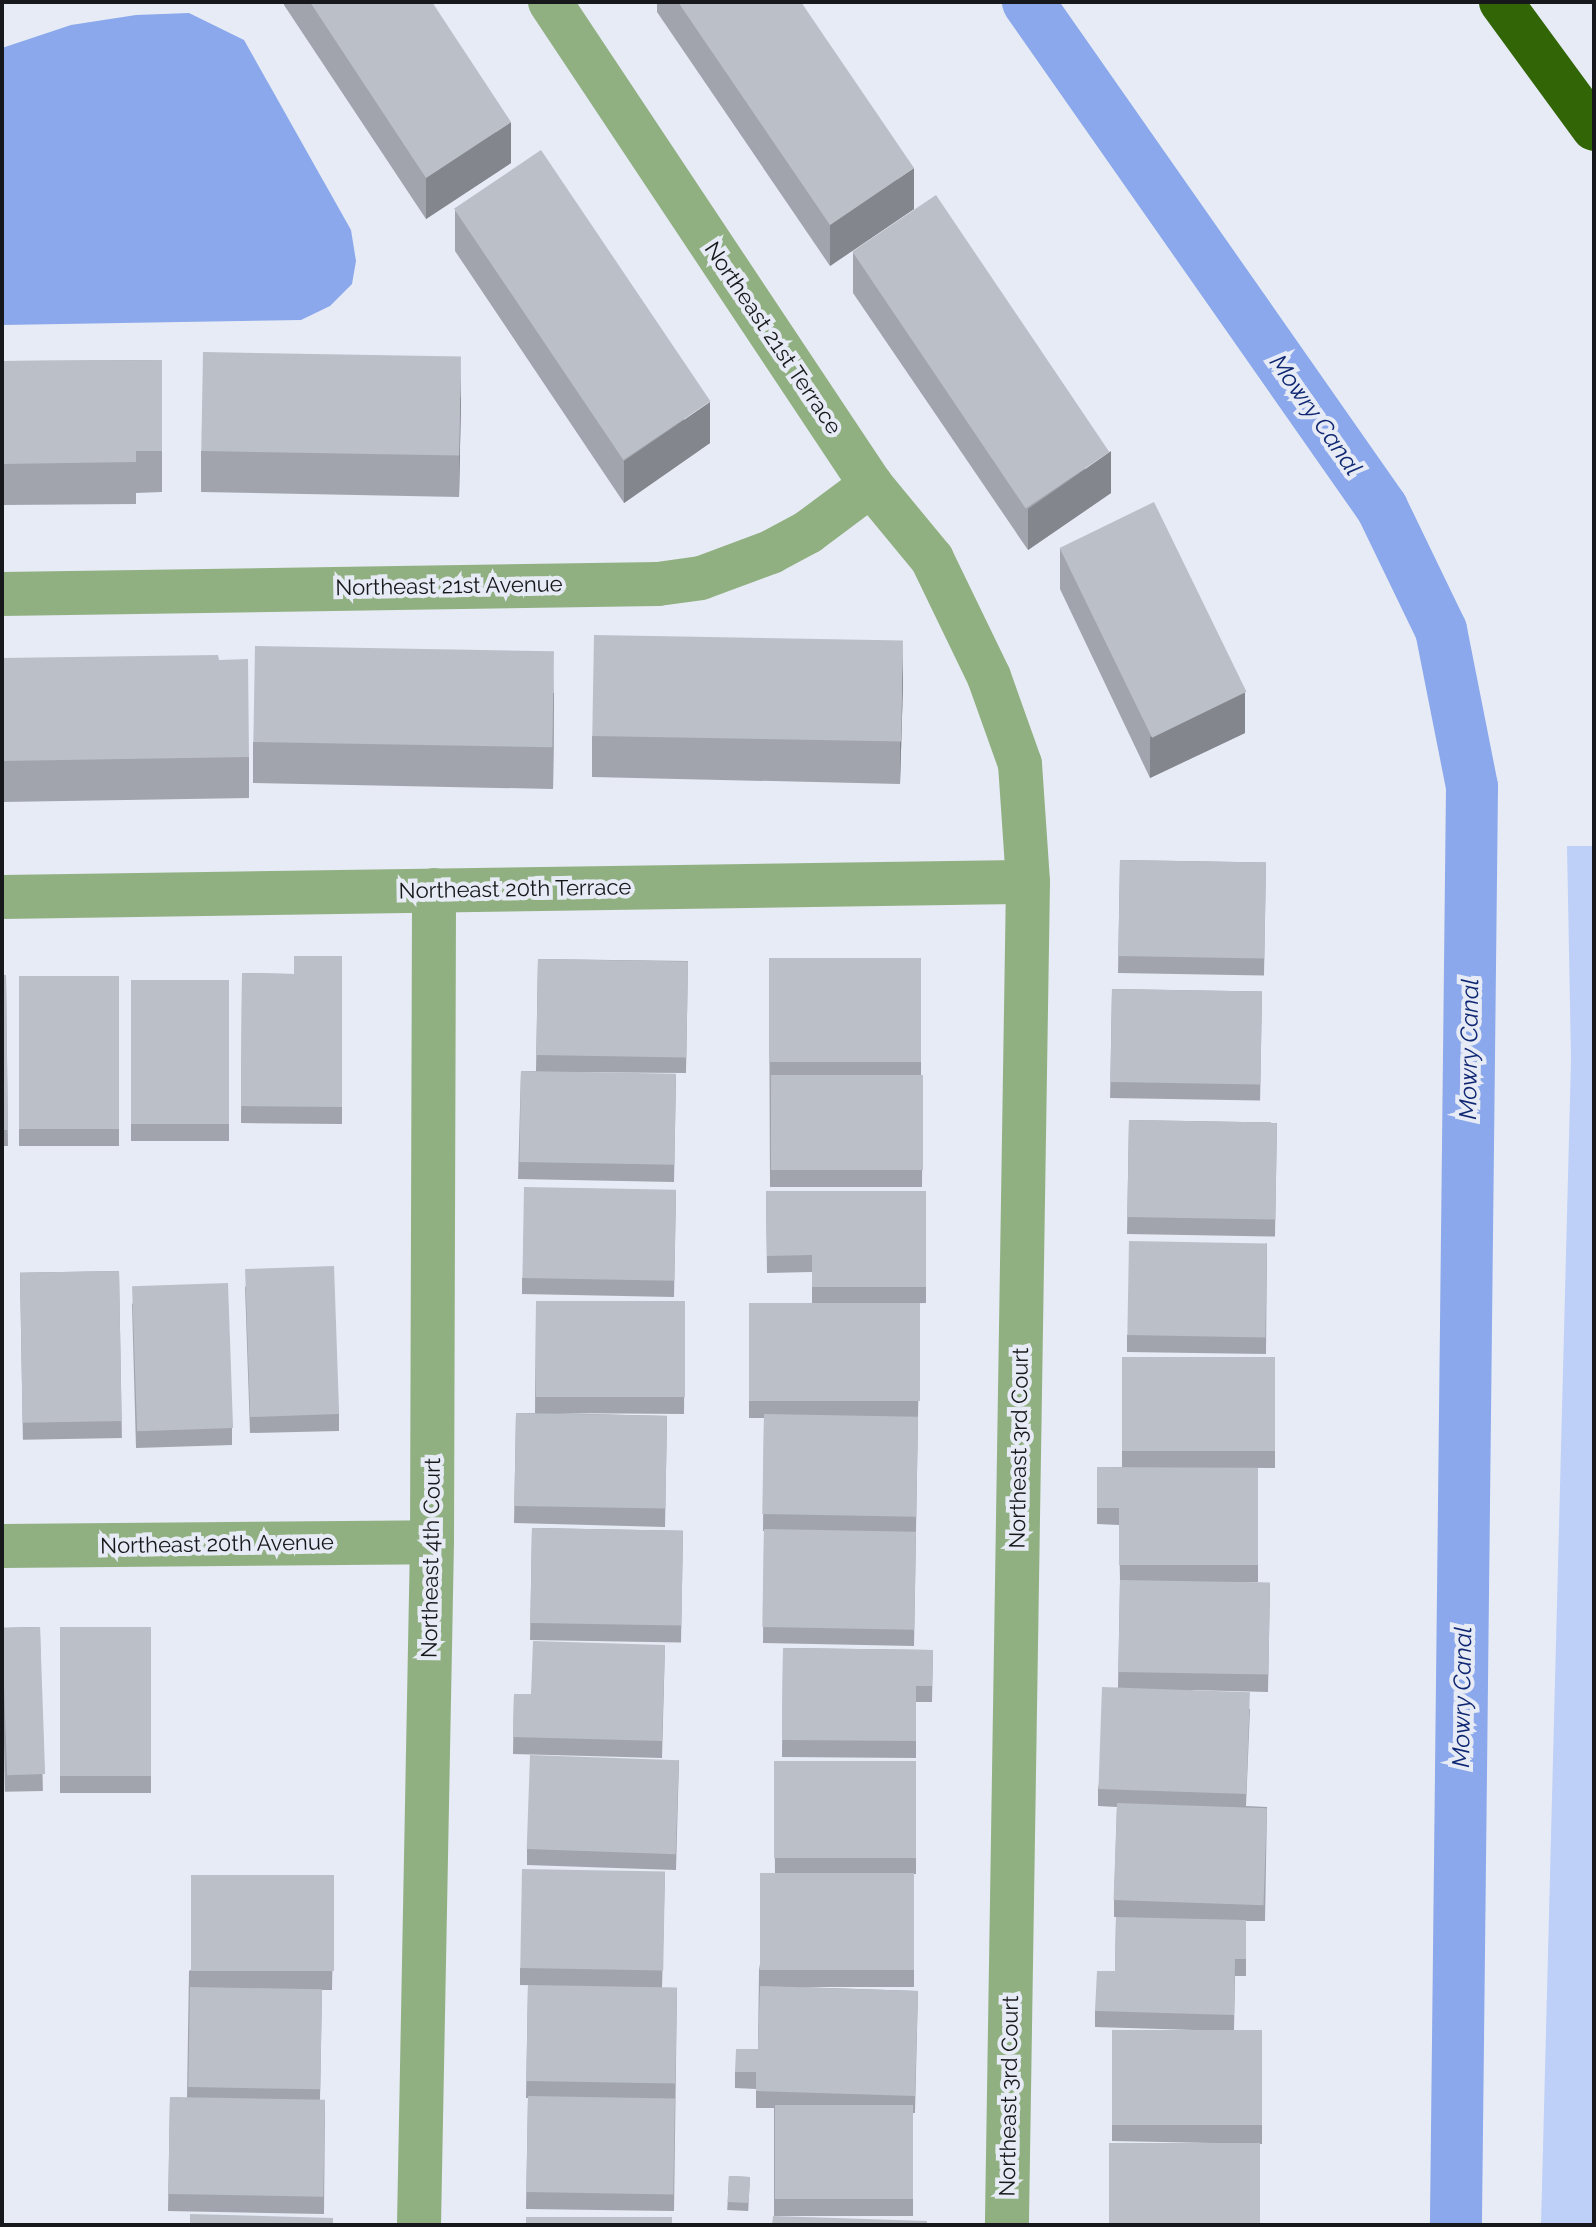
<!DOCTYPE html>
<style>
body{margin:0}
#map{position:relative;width:1596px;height:2227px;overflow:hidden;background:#e7ebf5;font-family:Raleway,sans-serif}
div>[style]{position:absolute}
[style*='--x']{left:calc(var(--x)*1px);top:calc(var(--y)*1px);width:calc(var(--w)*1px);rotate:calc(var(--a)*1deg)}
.green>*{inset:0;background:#bed0f8}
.water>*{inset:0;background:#8aa8eb}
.canal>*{height:52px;margin:-26px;padding:0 26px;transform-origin:26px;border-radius:26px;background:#8aa8eb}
.minor>*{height:44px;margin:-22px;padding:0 22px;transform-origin:22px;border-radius:22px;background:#91b082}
.motorway>*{height:44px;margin:-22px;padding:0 22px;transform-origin:22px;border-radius:22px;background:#316506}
.wall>*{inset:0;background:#a1a4ac;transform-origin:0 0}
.shaded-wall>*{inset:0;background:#83868c}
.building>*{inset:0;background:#bbbfc8;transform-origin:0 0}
span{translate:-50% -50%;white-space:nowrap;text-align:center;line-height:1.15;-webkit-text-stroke:8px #e7ebf5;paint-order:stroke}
.street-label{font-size:22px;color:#17181b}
.water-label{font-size:24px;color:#102873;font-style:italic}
.frame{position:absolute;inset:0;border:4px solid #17181b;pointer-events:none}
</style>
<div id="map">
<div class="green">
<i style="clip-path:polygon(1567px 846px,1594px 846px,1594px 2225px,1541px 2225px,1571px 1059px)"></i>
</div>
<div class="water">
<i style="clip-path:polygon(189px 13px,244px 40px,351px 230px,356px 261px,352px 284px,330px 306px,301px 320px,2px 325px,2px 48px,71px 25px,136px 15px)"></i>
</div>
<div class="canal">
<i style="--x:1028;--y:2;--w:618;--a:55.02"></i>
<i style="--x:1382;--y:508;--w:136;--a:64.2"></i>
<i style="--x:1441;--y:630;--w:160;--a:78.8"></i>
<i style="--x:1472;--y:787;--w:1438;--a:90.64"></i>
</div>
<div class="minor">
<i style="--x:550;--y:2;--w:580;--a:56.39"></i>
<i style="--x:871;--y:485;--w:96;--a:50.5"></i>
<i style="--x:932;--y:559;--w:131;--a:64.2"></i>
<i style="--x:989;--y:677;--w:92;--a:70.4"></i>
<i style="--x:1020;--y:764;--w:118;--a:86.1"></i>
<i style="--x:1028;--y:882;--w:1343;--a:90.9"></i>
<i style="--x:2;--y:594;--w:656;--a:-0.87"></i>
<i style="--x:658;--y:584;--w:43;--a:-7.9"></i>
<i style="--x:701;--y:578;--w:75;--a:-20.4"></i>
<i style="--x:771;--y:552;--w:42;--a:-28.4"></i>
<i style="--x:808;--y:532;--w:79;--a:-36.7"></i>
<i style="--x:2;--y:897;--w:1026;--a:-0.84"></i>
<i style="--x:2;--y:1546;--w:430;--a:-0.5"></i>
<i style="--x:419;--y:2225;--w:683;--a:-88.91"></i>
<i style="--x:432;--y:1542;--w:652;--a:-89.82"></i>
</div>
<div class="motorway">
<i style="--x:1501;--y:2;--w:157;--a:53.8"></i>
</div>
<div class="wall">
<i style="clip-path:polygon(284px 2px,432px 2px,511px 163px,426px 219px,284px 5px)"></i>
<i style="clip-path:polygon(657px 2px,801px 2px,914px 209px,830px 266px,657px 12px)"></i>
<i style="clip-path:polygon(455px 210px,710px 443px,624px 503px,455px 251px)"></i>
<i style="clip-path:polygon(853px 252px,1111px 493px,1028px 550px,853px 293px)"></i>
<i style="clip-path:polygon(162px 360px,162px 492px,136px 493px,136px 504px,2px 505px,2px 361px)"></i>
<i style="clip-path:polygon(461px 398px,459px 497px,201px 492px,201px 451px)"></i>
<i style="clip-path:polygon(1060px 548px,1245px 733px,1150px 778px,1060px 589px)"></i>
<i style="clip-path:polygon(2px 658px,219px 660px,249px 757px,249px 798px,2px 802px)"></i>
<i style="clip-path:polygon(903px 683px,900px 784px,592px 777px,592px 736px)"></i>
<i style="clip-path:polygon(554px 693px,553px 789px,253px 783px,253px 742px)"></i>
<i style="left:1120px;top:860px;width:146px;height:113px;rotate:1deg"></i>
<i style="clip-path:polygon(342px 956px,342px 1124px,241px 1123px,242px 973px,294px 974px)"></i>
<i style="clip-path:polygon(769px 958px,921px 959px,921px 1075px,923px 1075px,922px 1187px,770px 1187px)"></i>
<i style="clip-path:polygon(538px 959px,688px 961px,686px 1073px,554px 1072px,676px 1075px,674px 1182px,518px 1179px,521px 1071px,536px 1071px)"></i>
<i style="clip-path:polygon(2px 975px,6px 975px,8px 1146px,2px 1146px)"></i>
<i style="left:119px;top:976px;width:170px;height:100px;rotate:90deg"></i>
<i style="left:131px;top:980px;width:98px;height:161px"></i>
<i style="left:1112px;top:989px;width:150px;height:109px;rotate:1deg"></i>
<i style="left:1129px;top:1120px;width:148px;height:114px;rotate:1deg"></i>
<i style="clip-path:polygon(676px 1190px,674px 1297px,522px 1294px,522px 1278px)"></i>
<i style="clip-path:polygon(766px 1191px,926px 1191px,926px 1303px,885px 1304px,920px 1304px,914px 1646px,763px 1643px,764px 1531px,763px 1531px,764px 1418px,749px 1418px,749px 1303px,812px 1303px,812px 1272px,767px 1273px)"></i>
<i style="clip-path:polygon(1267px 1243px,1266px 1354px,1127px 1352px,1127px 1335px)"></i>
<i style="left:119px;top:1271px;width:167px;height:99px;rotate:89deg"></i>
<i style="clip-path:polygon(2px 1274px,4px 1440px,2px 1440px)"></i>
<i style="clip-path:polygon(245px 1286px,339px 1414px,339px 1431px,250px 1433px)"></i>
<i style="clip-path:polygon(536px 1301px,685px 1302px,684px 1414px,554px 1413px,667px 1416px,665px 1527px,514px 1523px,516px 1413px,535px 1413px)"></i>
<i style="clip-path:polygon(132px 1303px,232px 1428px,232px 1445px,136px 1448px)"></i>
<i style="clip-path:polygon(1122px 1357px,1275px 1357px,1275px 1468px,1124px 1467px,1258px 1468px,1258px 1582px,1208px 1582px,1270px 1583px,1268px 1692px,1191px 1690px,1250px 1709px,1246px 1806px,1267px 1807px,1265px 1921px,1246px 1921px,1246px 1976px,1235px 1976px,1234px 2031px,1262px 2031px,1262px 2144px,1112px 2141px,1112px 2030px,1228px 2031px,1095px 2027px,1095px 2011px,1115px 1971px,1116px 1917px,1114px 1917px,1114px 1900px,1117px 1807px,1098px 1806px,1098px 1789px,1118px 1687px,1120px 1582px,1119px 1525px,1097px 1524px,1097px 1467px,1122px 1467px)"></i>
<i style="left:532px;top:1528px;width:151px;height:112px;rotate:1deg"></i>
<i style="left:40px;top:1627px;width:164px;height:38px;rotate:89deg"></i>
<i style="left:151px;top:1627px;width:166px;height:91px;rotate:90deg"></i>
<i style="clip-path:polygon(665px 1645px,662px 1758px,513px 1754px,514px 1694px,531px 1694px)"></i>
<i style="clip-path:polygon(783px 1648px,933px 1650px,932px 1702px,916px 1702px,916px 1758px,782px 1757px)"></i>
<i style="clip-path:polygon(679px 1760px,676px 1870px,527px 1865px,527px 1849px)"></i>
<i style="clip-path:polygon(774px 1761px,916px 1761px,916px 1874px,914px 1874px,914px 1987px,799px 1987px,918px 1991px,915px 2113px,913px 2113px,913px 2216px,774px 2216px,774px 2108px,756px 2108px,756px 2089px,735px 2088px,735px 2072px,758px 2049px,759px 1970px,775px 1873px)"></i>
<i style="clip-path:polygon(665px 1872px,662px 1988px,677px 1988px,674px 2211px,526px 2209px,528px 2098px,526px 2098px,528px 1985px,585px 1986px,520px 1985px,520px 1968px)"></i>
<i style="clip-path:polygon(334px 1876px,332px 1990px,322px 1990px,320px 2100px,325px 2100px,324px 2214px,168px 2211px,170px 2097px,187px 2098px,189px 1971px)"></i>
<i style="left:729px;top:2176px;width:21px;height:34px;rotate:3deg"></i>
</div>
<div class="shaded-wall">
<i style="clip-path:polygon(511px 122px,511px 163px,426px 219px,426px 178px)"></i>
<i style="clip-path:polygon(914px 168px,914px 209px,830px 266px,830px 225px)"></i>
<i style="clip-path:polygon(461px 357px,461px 398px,459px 497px,459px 456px)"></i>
<i style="clip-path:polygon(710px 402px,710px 443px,624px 503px,624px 461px)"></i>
<i style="clip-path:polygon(1111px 451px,1111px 493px,1028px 550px,1028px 509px)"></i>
<i style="clip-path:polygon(903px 642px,903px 683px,900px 784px,900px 743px)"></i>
<i style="clip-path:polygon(554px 652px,554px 693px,553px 789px,553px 748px)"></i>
<i style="clip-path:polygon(1245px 692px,1245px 733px,1150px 778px,1150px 737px)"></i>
</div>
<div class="building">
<i style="clip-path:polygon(310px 2px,432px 2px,511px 122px,426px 178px)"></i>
<i style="clip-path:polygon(678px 2px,801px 2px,914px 168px,830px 225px)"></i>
<i style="left:541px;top:150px;width:303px;height:105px;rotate:56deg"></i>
<i style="left:936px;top:195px;width:310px;height:101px;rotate:56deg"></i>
<i style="left:203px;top:352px;width:258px;height:99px;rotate:1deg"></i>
<i style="clip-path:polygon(162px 360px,162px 451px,136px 451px,136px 462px,2px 464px,2px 361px)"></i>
<i style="left:1154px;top:502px;width:211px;height:105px;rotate:64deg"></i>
<i style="left:594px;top:635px;width:309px;height:101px;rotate:1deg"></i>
<i style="left:255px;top:646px;width:299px;height:96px;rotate:1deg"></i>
<i style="clip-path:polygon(218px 655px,219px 660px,248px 659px,249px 757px,2px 761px,2px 658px)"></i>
<i style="left:1120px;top:860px;width:146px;height:96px;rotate:1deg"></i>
<i style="clip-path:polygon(294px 956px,342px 956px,342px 1107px,241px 1106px,242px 973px,294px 974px)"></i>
<i style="left:769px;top:958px;width:152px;height:104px"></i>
<i style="left:538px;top:959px;width:150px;height:96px;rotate:1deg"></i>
<i style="clip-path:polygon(2px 975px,6px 975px,8px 1130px,2px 1130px)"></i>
<i style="left:119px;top:976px;width:153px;height:100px;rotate:90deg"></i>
<i style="left:131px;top:980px;width:98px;height:144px"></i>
<i style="left:1112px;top:989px;width:150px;height:93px;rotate:1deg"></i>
<i style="left:521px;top:1071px;width:155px;height:91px;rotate:1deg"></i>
<i style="left:771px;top:1075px;width:152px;height:95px"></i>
<i style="left:1129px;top:1120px;width:148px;height:97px;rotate:1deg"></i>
<i style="left:524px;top:1187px;width:152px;height:91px;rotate:1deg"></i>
<i style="clip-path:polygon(766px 1191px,926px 1191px,926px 1287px,812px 1287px,812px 1255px,767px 1256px)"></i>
<i style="left:1129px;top:1241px;width:138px;height:94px;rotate:1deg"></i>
<i style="left:334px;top:1266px;width:148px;height:89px;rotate:88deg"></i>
<i style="left:119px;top:1271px;width:150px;height:99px;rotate:89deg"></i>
<i style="clip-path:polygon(2px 1274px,4px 1424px,2px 1424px)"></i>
<i style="left:228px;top:1283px;width:145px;height:96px;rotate:88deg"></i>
<i style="left:536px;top:1301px;width:149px;height:96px"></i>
<i style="left:749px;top:1303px;width:171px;height:98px"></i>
<i style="left:1122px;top:1357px;width:153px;height:94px"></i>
<i style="left:516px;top:1413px;width:151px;height:93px;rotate:1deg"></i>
<i style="left:764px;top:1414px;width:154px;height:100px;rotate:1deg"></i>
<i style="clip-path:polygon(1097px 1467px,1258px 1468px,1258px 1565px,1119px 1565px,1119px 1508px,1097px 1508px)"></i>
<i style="left:532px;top:1528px;width:151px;height:95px;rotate:1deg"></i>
<i style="left:764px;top:1529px;width:152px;height:98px;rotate:1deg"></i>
<i style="left:1120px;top:1580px;width:150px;height:92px;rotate:1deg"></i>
<i style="left:40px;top:1627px;width:147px;height:38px;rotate:88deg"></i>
<i style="left:151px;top:1627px;width:149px;height:91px;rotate:90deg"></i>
<i style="clip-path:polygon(533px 1641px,665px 1645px,662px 1741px,513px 1737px,514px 1694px,531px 1694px)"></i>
<i style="clip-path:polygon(783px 1648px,933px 1650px,932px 1686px,916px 1686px,916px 1741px,782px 1740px)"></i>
<i style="left:1102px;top:1687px;width:148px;height:102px;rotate:2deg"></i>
<i style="left:530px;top:1755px;width:149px;height:94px;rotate:2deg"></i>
<i style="left:774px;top:1761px;width:142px;height:97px"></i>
<i style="left:1117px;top:1803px;width:150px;height:97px;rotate:2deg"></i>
<i style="left:522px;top:1869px;width:143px;height:99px;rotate:1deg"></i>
<i style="left:760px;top:1873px;width:154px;height:97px"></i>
<i style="left:191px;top:1875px;width:143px;height:96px"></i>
<i style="clip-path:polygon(1116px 1917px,1246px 1920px,1246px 1959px,1235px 1959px,1234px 2015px,1095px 2011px,1097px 1971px,1115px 1971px)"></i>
<i style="left:528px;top:1985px;width:149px;height:96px;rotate:1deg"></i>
<i style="clip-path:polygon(760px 1986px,918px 1991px,915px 2096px,756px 2091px,756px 2072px,735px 2072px,736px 2049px,758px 2049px)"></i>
<i style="left:190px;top:1987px;width:132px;height:100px;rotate:1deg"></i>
<i style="left:1112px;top:2030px;width:150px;height:95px"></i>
<i style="left:528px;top:2096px;width:147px;height:96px;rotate:1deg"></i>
<i style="left:170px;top:2097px;width:155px;height:97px;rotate:1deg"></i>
<i style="left:775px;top:2105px;width:138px;height:94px"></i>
<i style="left:1109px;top:2143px;width:151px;height:82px"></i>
<i style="left:729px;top:2176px;width:21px;height:26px;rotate:3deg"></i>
<i style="clip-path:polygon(190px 2214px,333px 2218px,333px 2225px,190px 2225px)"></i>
<i style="clip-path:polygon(773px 2216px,927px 2221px,927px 2225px,772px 2225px)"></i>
<i style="left:526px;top:2217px;width:146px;height:8px"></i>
</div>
<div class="street-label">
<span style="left:773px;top:338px;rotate:56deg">Northeast 21st Terrace</span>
<span style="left:449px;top:586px;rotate:-1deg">Northeast 21st Avenue</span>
<span style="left:515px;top:889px;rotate:-1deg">Northeast 20th Terrace</span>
<span style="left:1019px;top:1448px;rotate:-89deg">Northeast 3rd Court</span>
<span style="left:217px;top:1544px;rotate:-1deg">Northeast 20th Avenue</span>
<span style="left:431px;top:1558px;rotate:-89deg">Northeast 4th Court</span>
<span style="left:1009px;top:2096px;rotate:-89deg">Northeast 3rd Court</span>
</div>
<div class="water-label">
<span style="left:1316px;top:415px;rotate:55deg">Mowry Canal</span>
<span style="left:1469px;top:1049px;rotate:-89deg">Mowry Canal</span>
<span style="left:1462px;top:1697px;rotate:-89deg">Mowry Canal</span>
</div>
<div class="frame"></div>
</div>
